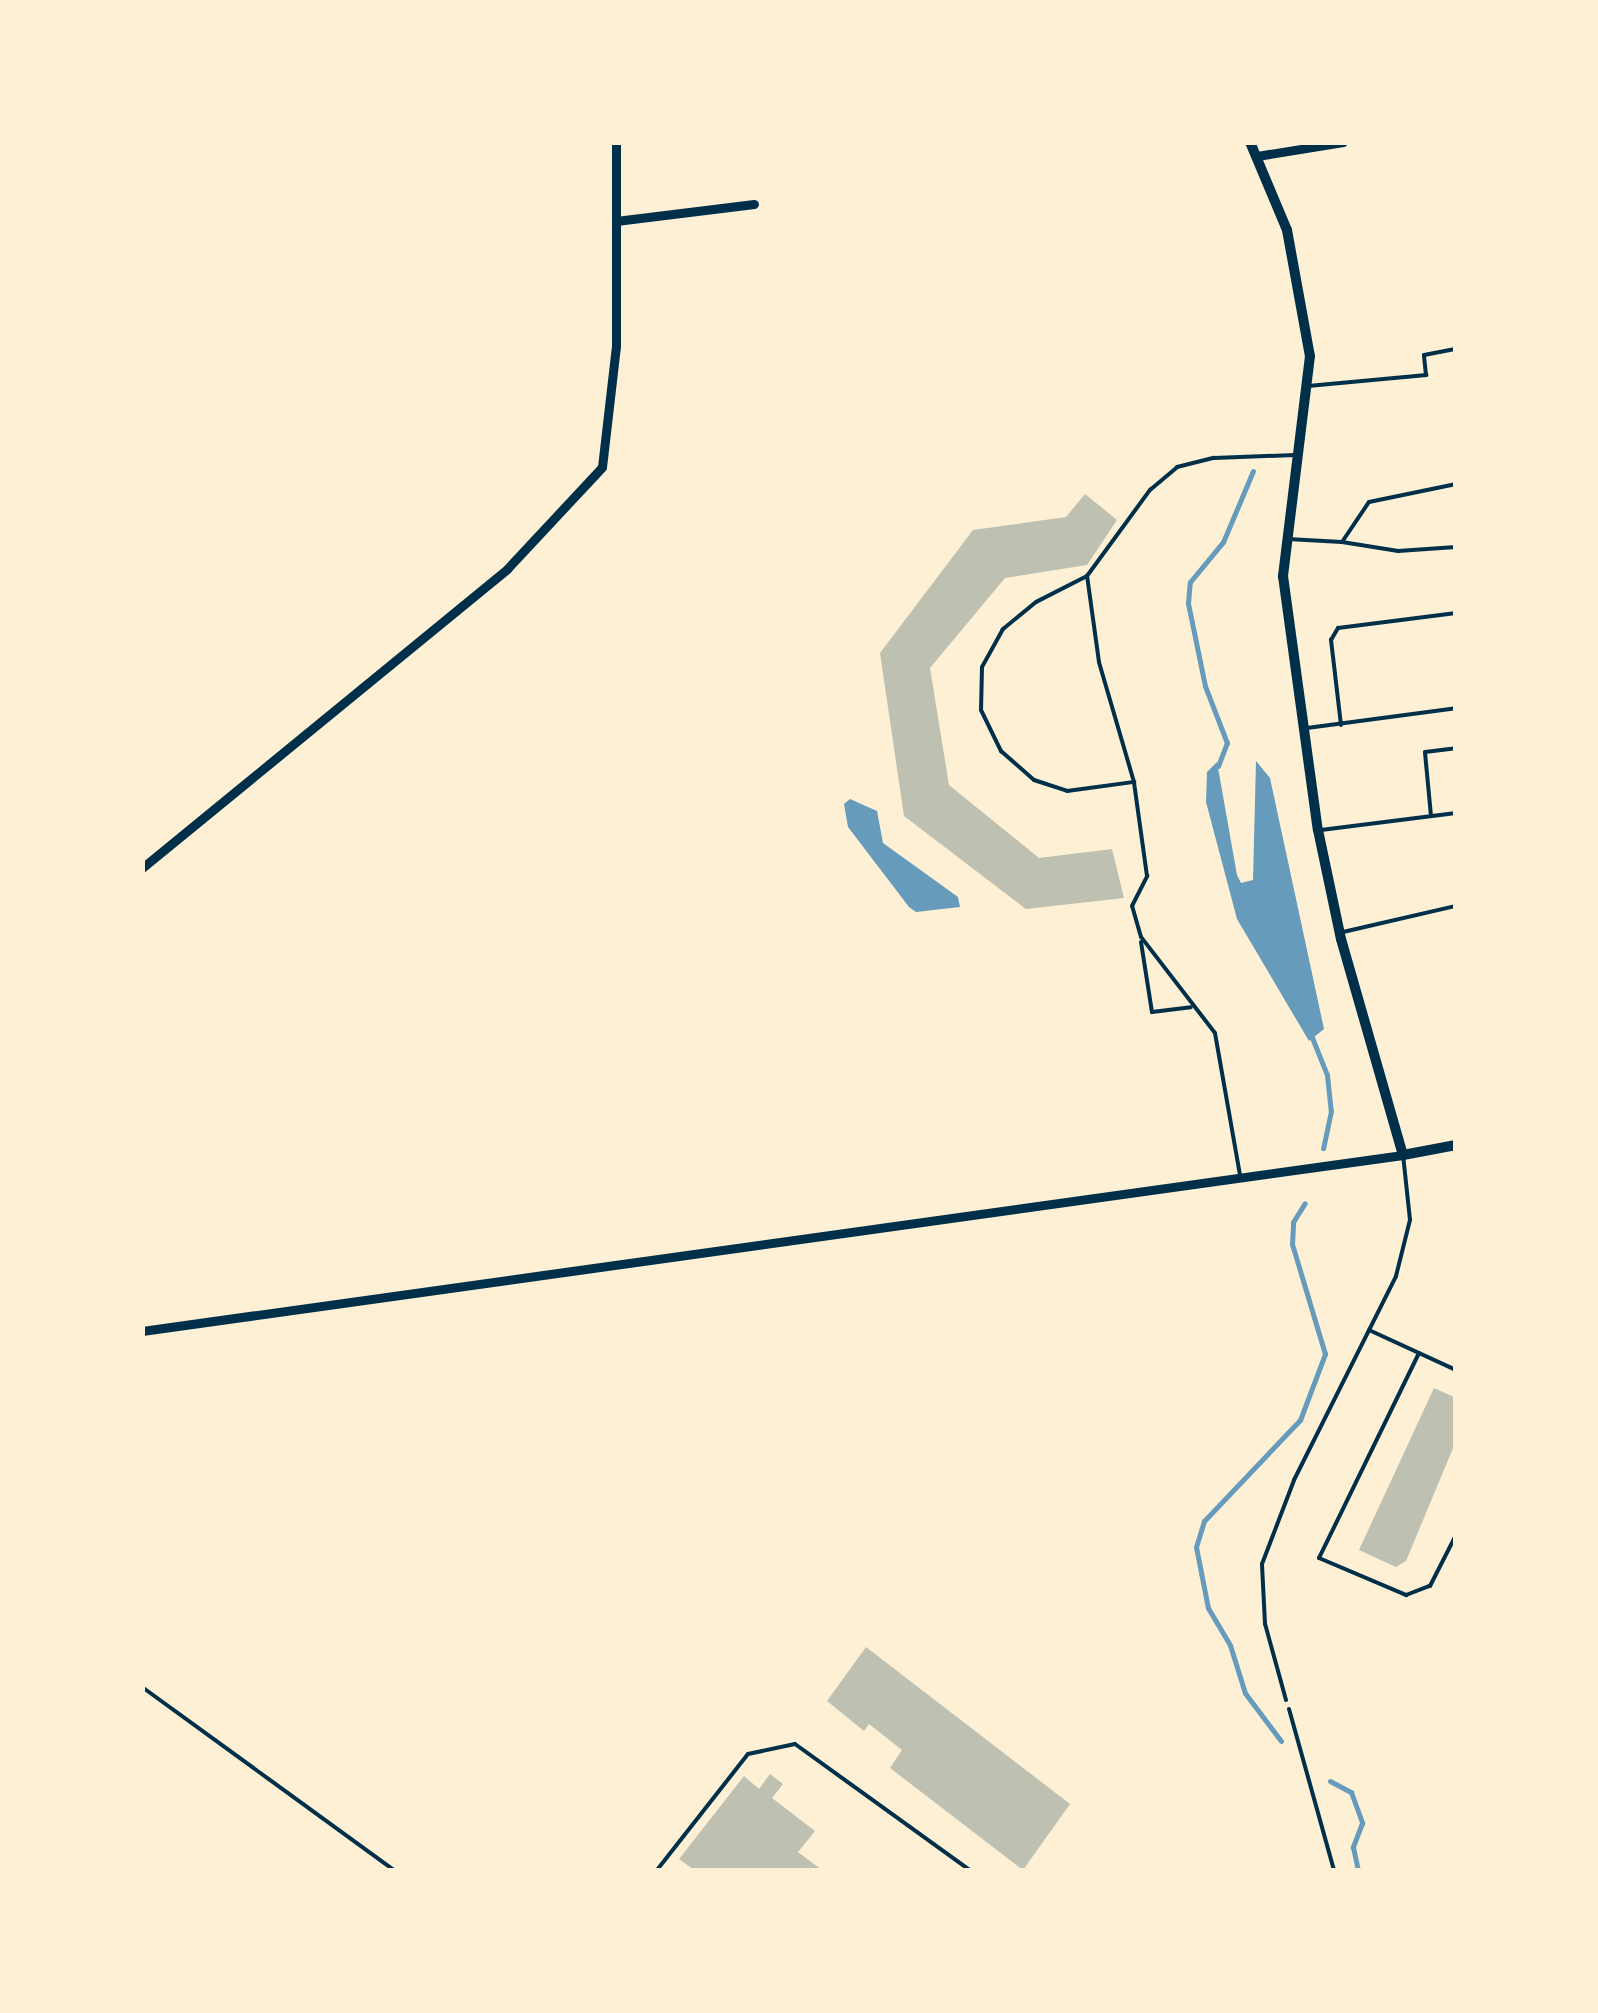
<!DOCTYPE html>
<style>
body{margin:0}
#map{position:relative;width:1598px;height:2013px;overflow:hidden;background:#fdf0d5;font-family:Georgia,serif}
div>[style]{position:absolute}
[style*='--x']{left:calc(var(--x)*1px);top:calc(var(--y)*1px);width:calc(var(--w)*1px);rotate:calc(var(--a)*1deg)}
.water>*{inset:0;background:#669bbc}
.stream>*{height:5px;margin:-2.5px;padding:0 2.5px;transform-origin:2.5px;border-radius:2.5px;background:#669bbc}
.building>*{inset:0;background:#bec0b2}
.path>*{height:4px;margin:-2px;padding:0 2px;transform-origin:2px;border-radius:2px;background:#003049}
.service>*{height:4px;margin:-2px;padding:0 2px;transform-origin:2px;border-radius:2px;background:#003049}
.minor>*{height:9px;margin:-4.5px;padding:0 4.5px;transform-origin:4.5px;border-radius:4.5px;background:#003049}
.tertiary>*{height:10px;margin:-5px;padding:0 5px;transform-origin:5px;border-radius:5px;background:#003049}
span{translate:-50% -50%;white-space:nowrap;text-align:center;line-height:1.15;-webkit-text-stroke:8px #fdf0d5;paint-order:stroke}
.frame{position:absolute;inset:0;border:145px solid #fdf0d5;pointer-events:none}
</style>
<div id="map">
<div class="water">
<i style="clip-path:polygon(1256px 761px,1270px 778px,1324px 1029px,1309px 1041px,1237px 919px,1206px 802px,1207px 772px,1217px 762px,1237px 875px,1241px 883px,1253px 880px)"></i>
<i style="clip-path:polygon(850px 799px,877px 811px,883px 843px,958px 897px,960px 907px,916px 912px,909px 907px,848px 827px,844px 804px)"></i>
</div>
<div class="stream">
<i style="--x:1218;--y:766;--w:25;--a:-69"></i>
<i style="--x:1227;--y:743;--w:61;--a:-111.1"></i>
<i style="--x:1205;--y:686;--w:85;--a:-101.6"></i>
<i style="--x:1188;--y:603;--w:21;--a:-85"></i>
<i style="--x:1190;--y:582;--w:52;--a:-50.5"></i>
<i style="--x:1223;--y:542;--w:77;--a:-67.1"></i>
<i style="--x:1311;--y:1035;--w:43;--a:68.2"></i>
<i style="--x:1327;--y:1075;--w:36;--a:84"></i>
<i style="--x:1331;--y:1111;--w:38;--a:102"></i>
<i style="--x:1281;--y:1741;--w:60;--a:-126.9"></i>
<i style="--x:1245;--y:1693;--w:50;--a:-107.4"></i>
<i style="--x:1230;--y:1645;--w:43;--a:-120.7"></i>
<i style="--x:1208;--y:1608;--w:62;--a:-101.1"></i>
<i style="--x:1196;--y:1547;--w:27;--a:-73"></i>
<i style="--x:1204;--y:1521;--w:139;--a:-46.5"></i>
<i style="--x:1300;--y:1420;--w:71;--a:-69.3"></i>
<i style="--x:1325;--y:1354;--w:115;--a:-106.7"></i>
<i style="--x:1292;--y:1244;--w:22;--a:-87"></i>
<i style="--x:1293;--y:1222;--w:22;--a:-58"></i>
<i style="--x:1330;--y:1781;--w:24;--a:28"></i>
<i style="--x:1351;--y:1792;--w:33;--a:70"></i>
<i style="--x:1362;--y:1823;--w:26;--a:111"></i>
<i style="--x:1353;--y:1847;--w:24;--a:78"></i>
</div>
<div class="building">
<i style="clip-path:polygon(1085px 494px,1117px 520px,1087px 565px,1005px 578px,930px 668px,949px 785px,1039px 858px,1112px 849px,1124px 898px,1026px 909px,904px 816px,880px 653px,973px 530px,1066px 517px)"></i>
<i style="clip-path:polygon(1434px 1388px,1456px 1398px,1456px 1441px,1406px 1561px,1396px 1567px,1359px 1550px)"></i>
<i style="clip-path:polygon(866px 1647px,1070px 1804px,1023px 1870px,890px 1768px,902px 1750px,869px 1724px,864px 1731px,827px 1701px)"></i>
<i style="clip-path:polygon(770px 1774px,783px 1784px,772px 1798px,815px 1831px,798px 1852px,822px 1870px,694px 1870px,679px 1859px,744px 1776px,759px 1789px)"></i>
</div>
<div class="path">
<i style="--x:1289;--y:1709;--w:167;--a:74.4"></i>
</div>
<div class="service">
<i style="--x:1308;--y:386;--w:119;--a:-5.3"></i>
<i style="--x:1426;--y:375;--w:20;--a:-96"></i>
<i style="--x:1424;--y:355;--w:33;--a:-11"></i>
<i style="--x:1288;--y:539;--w:54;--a:3.2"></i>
<i style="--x:1342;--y:542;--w:48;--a:-56"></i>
<i style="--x:1369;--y:502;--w:89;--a:-11.7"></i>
<i style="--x:1342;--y:542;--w:57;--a:9.1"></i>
<i style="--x:1398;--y:551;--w:58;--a:-3.9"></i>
<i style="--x:1087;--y:576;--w:57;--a:153"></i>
<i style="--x:1036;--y:602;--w:43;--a:140.7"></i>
<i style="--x:1003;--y:629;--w:43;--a:118.9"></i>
<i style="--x:982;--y:667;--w:43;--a:91.3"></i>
<i style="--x:981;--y:710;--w:46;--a:64"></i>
<i style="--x:1001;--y:751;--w:44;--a:41.3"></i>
<i style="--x:1034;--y:780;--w:35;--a:18"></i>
<i style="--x:1067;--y:791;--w:68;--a:-7.7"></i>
<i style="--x:1341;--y:725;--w:86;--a:-96.7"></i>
<i style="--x:1331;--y:640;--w:14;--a:-60"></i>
<i style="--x:1338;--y:628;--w:119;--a:-7.2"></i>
<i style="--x:1307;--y:728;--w:150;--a:-7.6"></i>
<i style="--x:1431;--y:816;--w:64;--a:-95.4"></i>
<i style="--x:1425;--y:752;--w:31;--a:-7"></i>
<i style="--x:1321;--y:830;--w:136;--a:-7.2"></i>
<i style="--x:1343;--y:932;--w:116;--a:-13"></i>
<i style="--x:1141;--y:942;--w:71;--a:81.1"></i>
<i style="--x:1152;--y:1012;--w:39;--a:-7"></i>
<i style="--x:1456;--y:990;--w:127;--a:90"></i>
<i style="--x:1240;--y:1175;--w:144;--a:-100"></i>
<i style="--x:1215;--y:1033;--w:121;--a:-127.6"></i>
<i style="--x:1141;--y:937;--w:32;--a:-106"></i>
<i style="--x:1132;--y:906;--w:34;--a:-63"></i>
<i style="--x:1147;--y:876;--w:95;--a:-97.9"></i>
<i style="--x:1134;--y:782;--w:125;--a:-106.3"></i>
<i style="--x:1099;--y:662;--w:87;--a:-97.9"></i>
<i style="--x:1087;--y:576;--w:107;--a:-53.8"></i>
<i style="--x:1150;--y:490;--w:35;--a:-40"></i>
<i style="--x:1177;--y:467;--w:38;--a:-14"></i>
<i style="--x:1214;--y:458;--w:82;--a:-2.1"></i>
<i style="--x:1369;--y:1330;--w:96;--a:24.7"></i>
<i style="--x:1419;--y:1353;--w:228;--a:116"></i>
<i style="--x:1319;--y:1558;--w:95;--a:23"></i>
<i style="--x:1406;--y:1595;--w:26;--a:-21"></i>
<i style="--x:1430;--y:1586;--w:57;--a:-63"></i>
<i style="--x:142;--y:1687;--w:311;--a:36"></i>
<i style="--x:1286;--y:1700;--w:79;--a:-105.4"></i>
<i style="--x:1265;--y:1624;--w:60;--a:-92.9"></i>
<i style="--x:1262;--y:1564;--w:90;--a:-69.1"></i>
<i style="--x:1294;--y:1480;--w:228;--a:-63.4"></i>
<i style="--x:1396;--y:1276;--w:58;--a:-76"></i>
<i style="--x:1410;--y:1220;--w:65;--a:-96.1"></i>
<i style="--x:657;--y:1870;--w:147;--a:-51.9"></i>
<i style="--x:748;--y:1754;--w:48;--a:-12"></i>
<i style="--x:795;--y:1744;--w:216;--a:35.8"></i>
</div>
<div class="minor">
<i style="--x:1257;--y:156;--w:87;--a:-9.2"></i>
<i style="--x:616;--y:221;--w:139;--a:-7"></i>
<i style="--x:142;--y:868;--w:472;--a:-39.3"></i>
<i style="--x:507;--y:569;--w:139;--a:-47"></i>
<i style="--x:602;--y:467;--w:122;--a:-83.4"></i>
<i style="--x:616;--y:346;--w:204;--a:-90"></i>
<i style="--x:142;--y:1331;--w:1273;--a:-7.95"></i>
</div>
<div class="tertiary">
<i style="--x:1250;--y:142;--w:95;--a:67.2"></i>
<i style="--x:1287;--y:230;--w:128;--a:79.7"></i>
<i style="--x:1310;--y:356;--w:222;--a:97"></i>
<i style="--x:1283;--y:576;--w:256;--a:82.2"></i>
<i style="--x:1318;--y:830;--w:111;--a:78.1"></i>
<i style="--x:1341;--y:939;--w:225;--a:74"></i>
<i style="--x:1403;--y:1155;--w:54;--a:-10.7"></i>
</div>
<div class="frame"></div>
</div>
